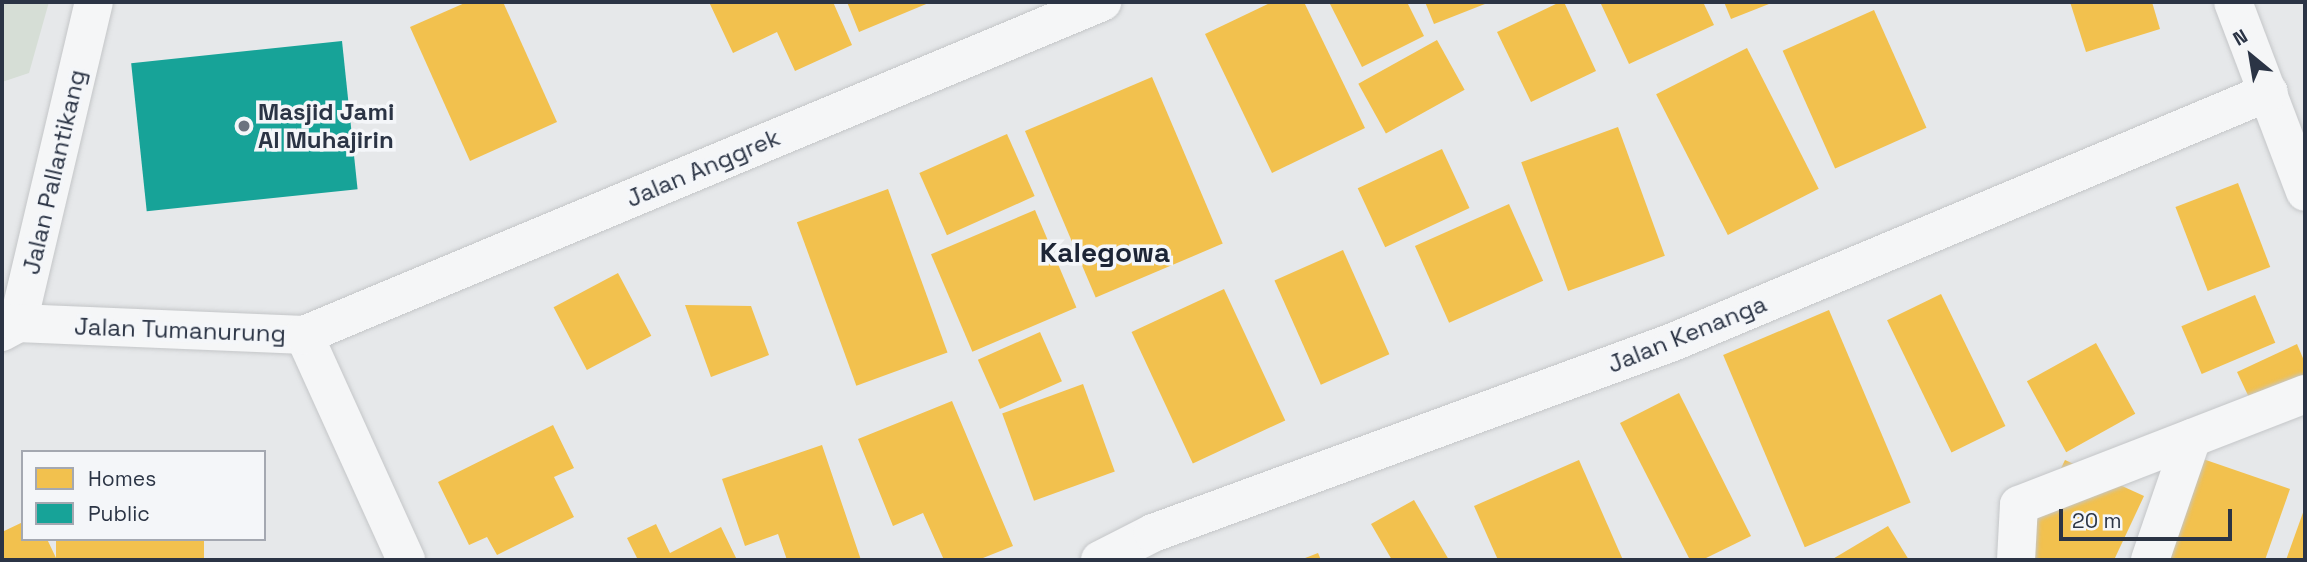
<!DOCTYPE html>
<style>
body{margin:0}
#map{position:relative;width:2307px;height:562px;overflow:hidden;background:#e6e8ea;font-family:"Space Grotesk",sans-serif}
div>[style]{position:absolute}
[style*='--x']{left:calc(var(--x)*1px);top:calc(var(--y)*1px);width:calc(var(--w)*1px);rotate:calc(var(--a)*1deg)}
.green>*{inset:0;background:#d6ded6}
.homes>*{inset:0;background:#f2c14e;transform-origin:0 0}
.public>*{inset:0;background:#17a398;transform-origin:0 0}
.roads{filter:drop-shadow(0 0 2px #c4c6c8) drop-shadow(0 0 2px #c4c6c8)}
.minor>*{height:38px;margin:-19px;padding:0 19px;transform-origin:19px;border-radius:19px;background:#f5f6f7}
.dots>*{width:19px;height:19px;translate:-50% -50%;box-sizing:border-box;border:4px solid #f4f6f9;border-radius:50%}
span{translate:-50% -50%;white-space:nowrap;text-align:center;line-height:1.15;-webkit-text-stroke:7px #f4f6f9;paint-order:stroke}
.poi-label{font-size:24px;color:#2b3445;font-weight:700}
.left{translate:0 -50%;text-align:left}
.street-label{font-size:24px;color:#2b3445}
.quarter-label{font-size:28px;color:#1d2536;font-weight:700}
.frame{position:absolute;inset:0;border:4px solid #2b3445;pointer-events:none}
.legend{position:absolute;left:21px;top:450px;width:245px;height:91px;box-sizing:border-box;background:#f4f6f9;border:2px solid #a4a8b1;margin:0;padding:9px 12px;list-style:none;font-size:21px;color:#2b3445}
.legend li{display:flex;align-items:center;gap:14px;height:35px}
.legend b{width:35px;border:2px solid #a4a8b1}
.north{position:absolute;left:2216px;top:21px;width:70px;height:70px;-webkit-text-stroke:5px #f4f6f9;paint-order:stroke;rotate:330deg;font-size:19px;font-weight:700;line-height:28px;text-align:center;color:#2b3445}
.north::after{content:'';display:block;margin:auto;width:24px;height:32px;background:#2b3445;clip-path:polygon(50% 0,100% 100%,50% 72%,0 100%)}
.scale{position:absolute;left:2059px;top:509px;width:173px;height:32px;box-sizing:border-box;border:4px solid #2b3445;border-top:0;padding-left:9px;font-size:21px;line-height:24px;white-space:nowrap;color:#2b3445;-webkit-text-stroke:5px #f4f6f9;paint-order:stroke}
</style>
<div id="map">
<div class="green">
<i style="clip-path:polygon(2px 2px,49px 2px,29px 73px,2px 82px)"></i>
</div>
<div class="homes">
<i style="clip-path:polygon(467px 2px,503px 2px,557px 122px,470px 161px,410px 27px)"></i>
<i style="clip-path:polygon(709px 2px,833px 2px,852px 45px,795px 71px,777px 32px,733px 53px)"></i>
<i style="clip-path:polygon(847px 2px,931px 2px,859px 32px)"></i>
<i style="clip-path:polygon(1272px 2px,1304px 2px,1365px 128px,1272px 173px,1205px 34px)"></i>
<i style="clip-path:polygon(1329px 2px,1407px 2px,1424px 36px,1362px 67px)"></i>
<i style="clip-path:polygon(1425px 2px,1490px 2px,1434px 24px)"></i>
<i style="clip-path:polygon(1560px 2px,1564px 2px,1596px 71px,1531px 102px,1497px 32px)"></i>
<i style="clip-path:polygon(1606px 2px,1703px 2px,1714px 25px,1629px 64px,1601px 4px)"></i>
<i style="clip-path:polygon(1724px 2px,1774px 2px,1731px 19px)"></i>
<i style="clip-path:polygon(2070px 2px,2152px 2px,2160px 29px,2086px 52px)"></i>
<i style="left:1874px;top:10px;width:129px;height:100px;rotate:66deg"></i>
<i style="left:1437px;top:40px;width:57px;height:90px;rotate:61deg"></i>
<i style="left:1747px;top:48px;width:158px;height:102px;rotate:63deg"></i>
<i style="left:1152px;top:77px;width:181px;height:138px;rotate:67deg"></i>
<i style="left:1618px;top:127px;width:137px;height:103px;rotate:70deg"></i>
<i style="left:1007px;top:134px;width:68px;height:96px;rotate:66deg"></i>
<i style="left:1442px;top:149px;width:65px;height:93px;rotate:65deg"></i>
<i style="left:2238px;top:183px;width:90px;height:67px;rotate:69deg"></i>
<i style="left:888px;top:189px;width:174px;height:97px;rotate:70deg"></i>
<i style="left:1509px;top:204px;width:84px;height:103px;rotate:66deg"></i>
<i style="left:1035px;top:210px;width:106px;height:113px;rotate:67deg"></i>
<i style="left:1343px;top:250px;width:114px;height:75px;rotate:66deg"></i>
<i style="left:618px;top:273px;width:71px;height:73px;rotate:62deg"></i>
<i style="left:1224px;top:289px;width:145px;height:102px;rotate:65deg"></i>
<i style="left:1941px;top:294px;width:147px;height:60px;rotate:64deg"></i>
<i style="left:2255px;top:295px;width:52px;height:80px;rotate:67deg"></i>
<i style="clip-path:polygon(685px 305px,751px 306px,769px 355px,711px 377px)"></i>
<i style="left:1829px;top:310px;width:209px;height:115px;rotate:67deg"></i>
<i style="left:1040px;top:332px;width:54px;height:68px;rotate:66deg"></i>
<i style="left:2096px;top:343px;width:81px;height:79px;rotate:61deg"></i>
<i style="clip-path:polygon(2297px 344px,2305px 363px,2305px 385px,2254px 408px,2237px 372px)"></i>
<i style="left:1083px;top:384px;width:93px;height:86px;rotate:70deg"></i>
<i style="clip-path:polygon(1679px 393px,1751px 536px,1702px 560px,1690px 560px,1620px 423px)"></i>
<i style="clip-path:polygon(952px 401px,1013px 546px,978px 560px,944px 560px,923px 513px,893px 526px,858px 439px)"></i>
<i style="clip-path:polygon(553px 425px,574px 468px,554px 477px,574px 517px,497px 555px,487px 537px,469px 545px,438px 482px)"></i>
<i style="clip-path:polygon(822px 445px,861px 560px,787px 560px,778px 534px,745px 546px,722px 479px)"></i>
<i style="clip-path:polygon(2203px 459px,2290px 489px,2265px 560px,2167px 560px)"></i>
<i style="clip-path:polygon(1579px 460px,1623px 560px,1498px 560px,1474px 506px)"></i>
<i style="clip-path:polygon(2065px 460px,2144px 496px,2114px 560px,2017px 560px)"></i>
<i style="clip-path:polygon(1414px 500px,1449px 560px,1392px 560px,1371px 524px)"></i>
<i style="clip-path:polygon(2305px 507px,2305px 560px,2286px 560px)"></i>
<i style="clip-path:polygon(23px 522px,23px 539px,47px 539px,57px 560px,2px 560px,2px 532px)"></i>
<i style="clip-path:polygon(656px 524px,670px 553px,721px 527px,737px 560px,638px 560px,627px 538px)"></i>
<i style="clip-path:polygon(1888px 526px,1909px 560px,1831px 560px)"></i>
<i style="left:56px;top:539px;width:148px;height:23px"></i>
<i style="clip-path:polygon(1318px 553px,1321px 560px,1300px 560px)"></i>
</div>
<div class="public">
<i style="left:342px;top:41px;width:149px;height:212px;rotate:84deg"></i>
</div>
<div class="roads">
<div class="minor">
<i style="--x:2233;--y:2;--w:203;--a:69.2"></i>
<i style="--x:18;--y:323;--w:330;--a:-76.7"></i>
<i style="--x:2;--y:332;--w:18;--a:-29"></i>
<i style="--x:18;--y:323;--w:286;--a:2.4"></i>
<i style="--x:304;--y:335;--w:247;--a:65.6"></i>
<i style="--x:304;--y:335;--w:865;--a:-22.65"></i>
<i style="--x:1100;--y:560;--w:59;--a:-27"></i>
<i style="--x:1153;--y:533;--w:554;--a:-20.17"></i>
<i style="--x:1673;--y:342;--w:646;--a:-22.76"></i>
<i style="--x:2016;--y:560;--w:55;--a:-86.9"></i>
<i style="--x:2019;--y:505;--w:307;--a:-21.2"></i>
<i style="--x:2150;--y:560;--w:129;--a:-71"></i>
</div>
</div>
<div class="dots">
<i style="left:244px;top:126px;background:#6c737f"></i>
</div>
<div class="poi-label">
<span class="left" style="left:258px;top:126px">Masjid Jami<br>Al Muhajirin</span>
</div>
<div class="street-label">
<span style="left:703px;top:168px;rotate:-23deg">Jalan Anggrek</span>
<span style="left:54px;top:172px;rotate:-77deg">Jalan Pallantikang</span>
<span style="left:180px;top:330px;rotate:2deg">Jalan Tumanurung</span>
<span style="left:1687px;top:334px;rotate:-22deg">Jalan Kenanga</span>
</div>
<div class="quarter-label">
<span style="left:1105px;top:252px">Kalegowa</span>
</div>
<div class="frame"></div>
<ul class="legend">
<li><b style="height:19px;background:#f2c14e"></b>Homes</li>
<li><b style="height:19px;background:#17a398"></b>Public</li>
</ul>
<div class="north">N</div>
<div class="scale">20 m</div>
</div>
